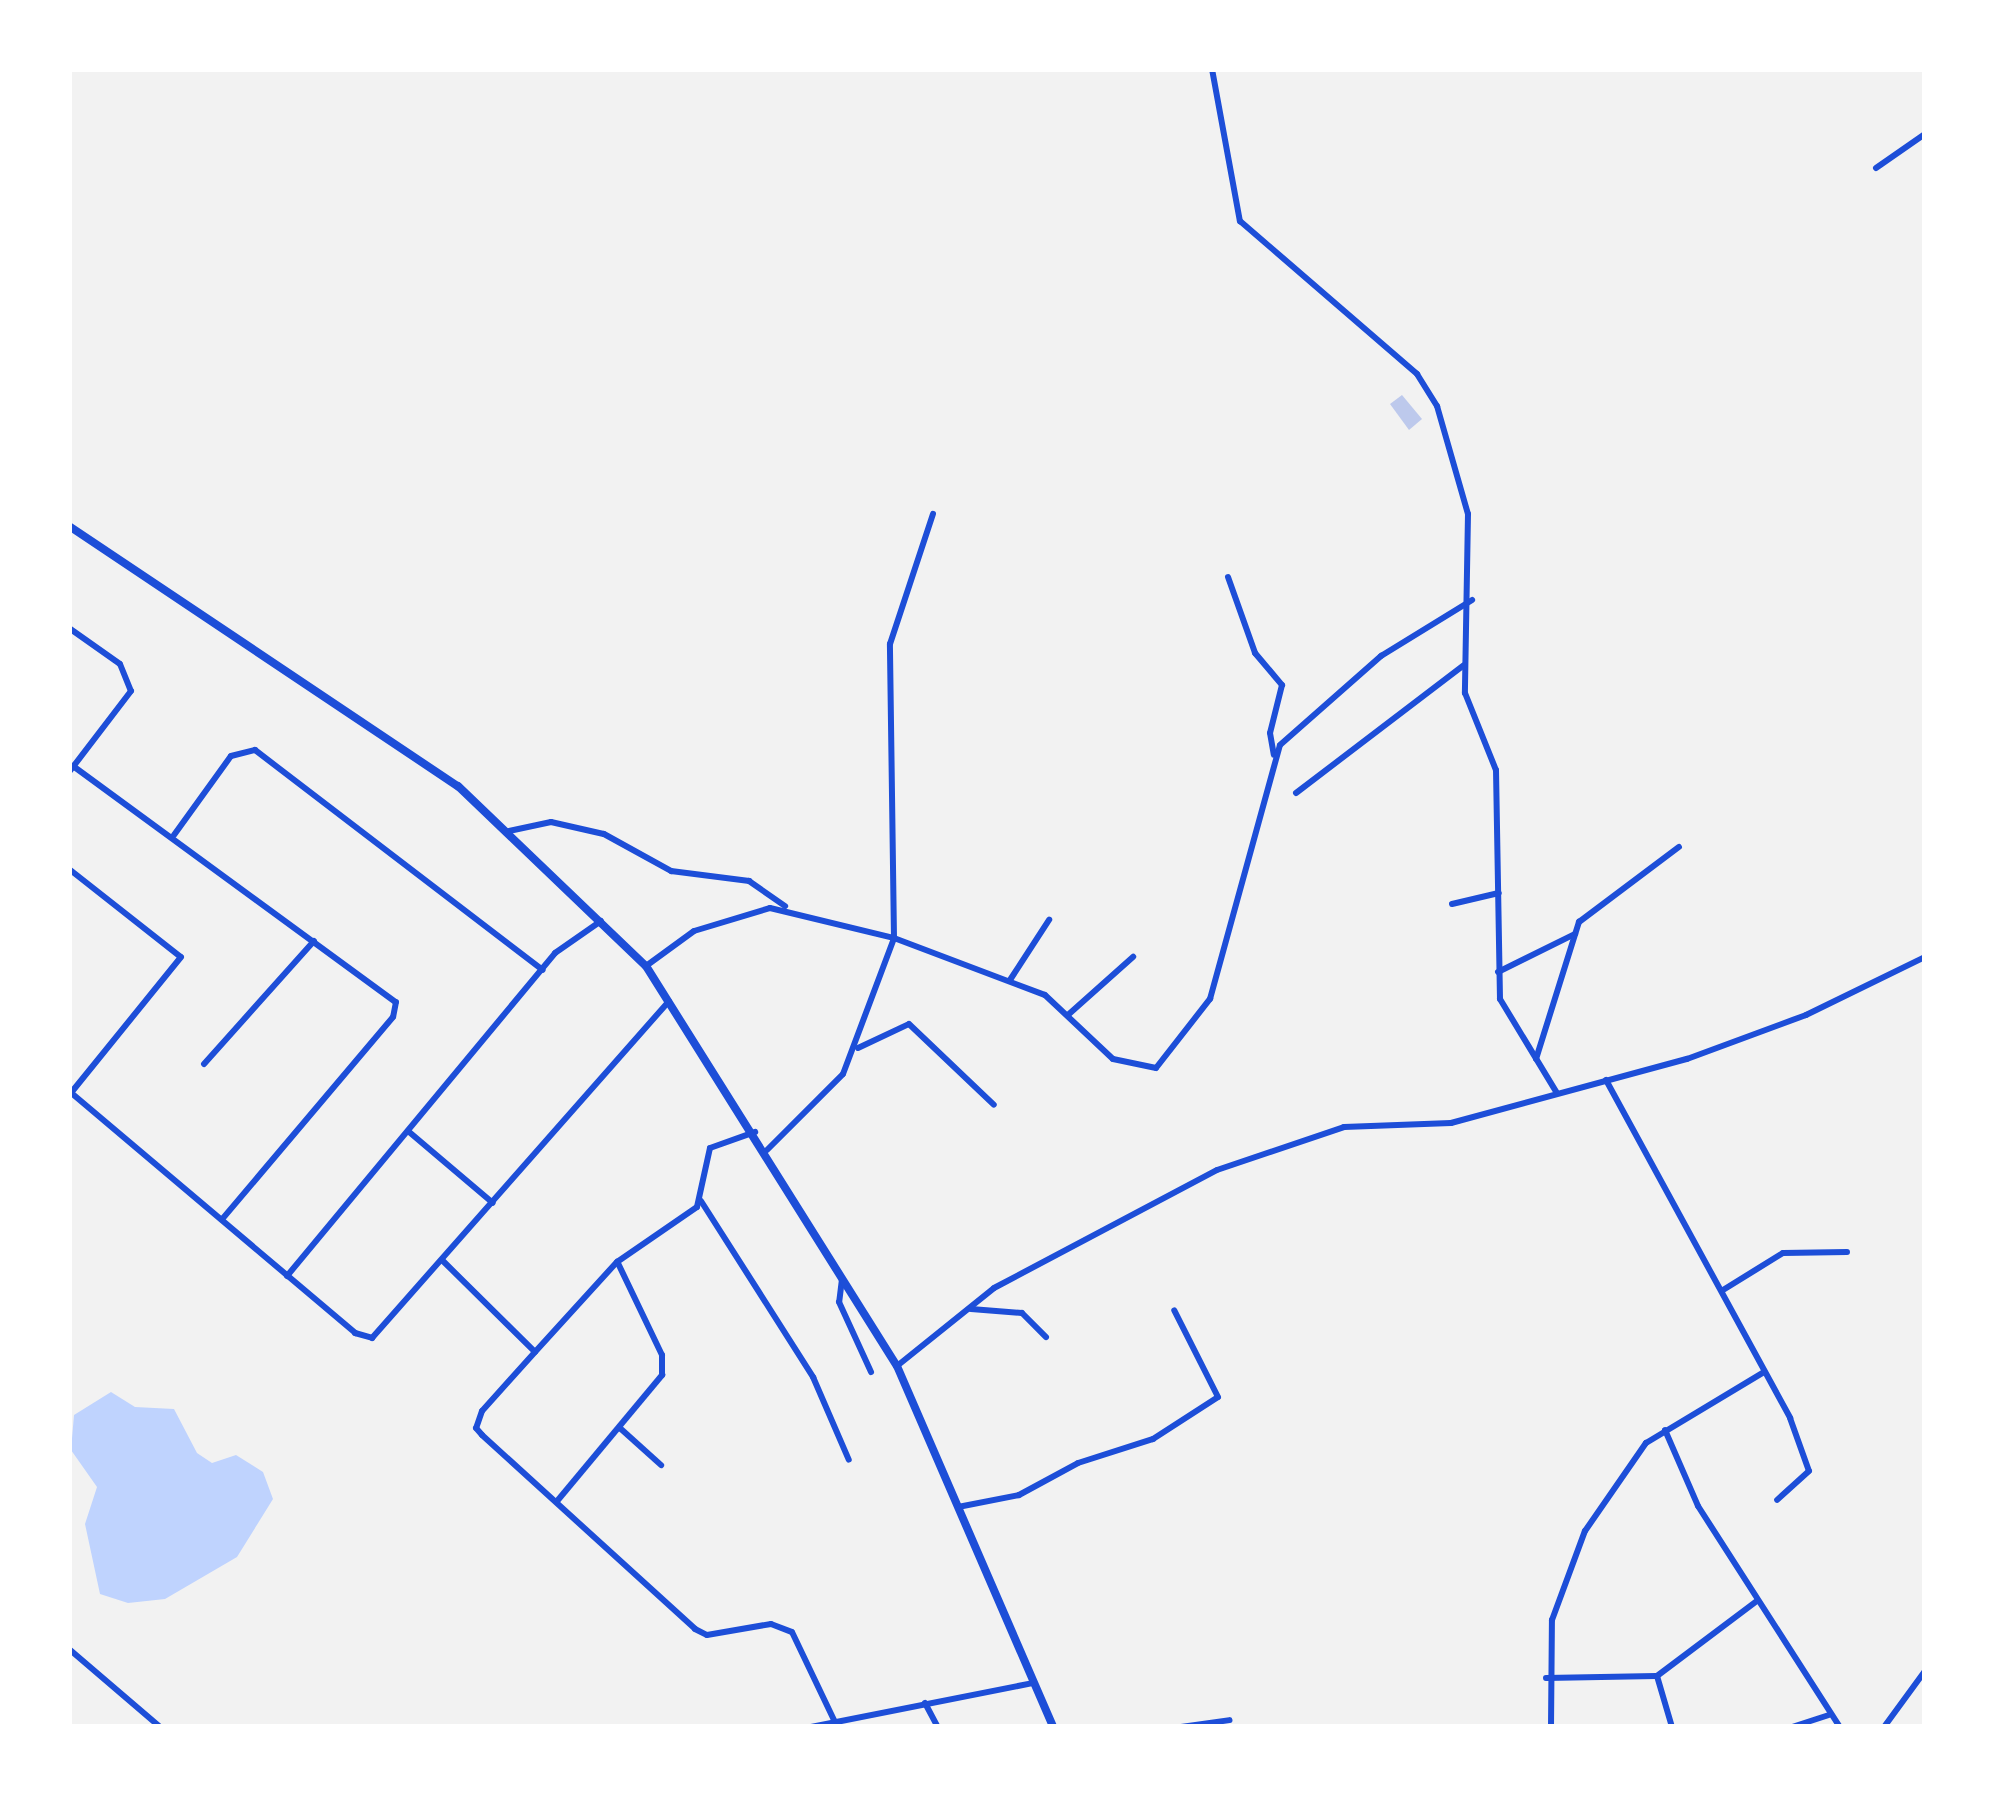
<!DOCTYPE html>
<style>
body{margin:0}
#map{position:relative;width:1994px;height:1796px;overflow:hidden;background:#f2f2f2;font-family:"Space Grotesk",sans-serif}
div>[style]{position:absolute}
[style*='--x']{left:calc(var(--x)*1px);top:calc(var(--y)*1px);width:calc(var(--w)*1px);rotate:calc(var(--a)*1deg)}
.water>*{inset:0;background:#bfd3fe}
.building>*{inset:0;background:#bdc9ec}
.minor>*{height:6px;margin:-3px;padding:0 3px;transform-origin:3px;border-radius:3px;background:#1d4ed8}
.secondary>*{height:8px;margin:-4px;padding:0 4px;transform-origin:4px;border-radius:4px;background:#1d4ed8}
span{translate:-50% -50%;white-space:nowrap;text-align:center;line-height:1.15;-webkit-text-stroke:9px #fff;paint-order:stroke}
.frame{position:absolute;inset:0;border:72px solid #fff;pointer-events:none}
</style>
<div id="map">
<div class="water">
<i style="clip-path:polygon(111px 1392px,135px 1407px,174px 1409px,197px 1453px,212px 1463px,236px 1455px,263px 1472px,273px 1499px,237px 1557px,165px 1599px,128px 1603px,100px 1594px,85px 1524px,97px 1487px,71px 1450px,74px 1415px)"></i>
</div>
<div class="building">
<i style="clip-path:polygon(1402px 395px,1422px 419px,1409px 430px,1390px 404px)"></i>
</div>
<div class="minor">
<i style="--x:1212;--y:69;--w:155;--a:79.6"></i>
<i style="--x:1240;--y:221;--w:234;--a:40.8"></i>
<i style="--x:1417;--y:374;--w:38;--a:58"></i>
<i style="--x:1437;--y:406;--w:112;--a:74"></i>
<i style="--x:1468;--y:514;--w:179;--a:91"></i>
<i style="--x:1465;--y:693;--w:83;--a:68.1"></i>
<i style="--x:1496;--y:770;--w:229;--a:89"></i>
<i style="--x:1500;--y:999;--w:110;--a:58.8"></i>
<i style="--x:1876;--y:168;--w:60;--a:-34.8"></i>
<i style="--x:1228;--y:577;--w:81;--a:70.4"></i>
<i style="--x:1255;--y:653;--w:42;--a:49.8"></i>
<i style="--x:1282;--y:685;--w:49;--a:104"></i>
<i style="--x:1270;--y:733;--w:22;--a:80"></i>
<i style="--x:69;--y:628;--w:62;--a:35.2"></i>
<i style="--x:120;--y:664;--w:29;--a:68"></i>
<i style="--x:131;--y:691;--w:102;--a:127.4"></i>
<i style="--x:73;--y:766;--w:400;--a:36.2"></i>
<i style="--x:396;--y:1002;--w:15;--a:101"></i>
<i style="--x:393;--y:1017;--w:265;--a:130.2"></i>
<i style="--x:1296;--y:793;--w:211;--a:-37.3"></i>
<i style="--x:509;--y:831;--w:43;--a:-12.1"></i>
<i style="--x:551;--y:822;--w:54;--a:12.8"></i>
<i style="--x:604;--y:834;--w:77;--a:28.9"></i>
<i style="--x:671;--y:871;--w:79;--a:7.3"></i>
<i style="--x:749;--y:881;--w:44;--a:34.8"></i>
<i style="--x:174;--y:835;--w:97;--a:-54.2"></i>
<i style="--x:231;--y:756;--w:25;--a:-14"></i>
<i style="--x:255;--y:750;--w:362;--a:37.4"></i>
<i style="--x:69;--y:869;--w:142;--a:38.2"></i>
<i style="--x:181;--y:957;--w:175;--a:129"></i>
<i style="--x:1452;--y:904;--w:48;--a:-13.2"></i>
<i style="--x:646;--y:966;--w:59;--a:-36.1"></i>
<i style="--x:694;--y:931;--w:79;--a:-16.8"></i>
<i style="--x:770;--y:908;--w:128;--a:13.6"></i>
<i style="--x:894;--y:938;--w:294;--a:-90.8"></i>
<i style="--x:890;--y:644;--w:137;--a:-71.7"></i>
<i style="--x:1498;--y:972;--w:86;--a:-26.3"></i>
<i style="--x:1010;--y:980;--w:72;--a:-57"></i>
<i style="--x:1069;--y:1014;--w:86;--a:-41.7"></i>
<i style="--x:858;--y:1048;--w:56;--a:-25.2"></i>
<i style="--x:909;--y:1024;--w:117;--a:43.6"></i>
<i style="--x:1536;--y:1059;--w:144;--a:-72.6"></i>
<i style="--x:1579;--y:922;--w:125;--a:-36.9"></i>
<i style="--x:204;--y:1064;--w:165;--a:-48.2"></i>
<i style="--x:1606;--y:1080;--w:385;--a:61.4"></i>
<i style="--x:1790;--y:1418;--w:56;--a:70.3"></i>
<i style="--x:1809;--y:1471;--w:43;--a:137.8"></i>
<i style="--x:69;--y:1091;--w:375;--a:40.2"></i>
<i style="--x:355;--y:1333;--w:18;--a:16"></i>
<i style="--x:372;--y:1338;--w:449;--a:-48.6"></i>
<i style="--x:408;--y:1131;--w:111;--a:40.3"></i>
<i style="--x:767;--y:1150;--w:107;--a:-45"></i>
<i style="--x:843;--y:1074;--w:145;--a:-69.4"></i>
<i style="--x:894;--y:938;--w:161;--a:20.7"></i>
<i style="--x:1045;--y:995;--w:93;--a:43.3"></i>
<i style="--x:1113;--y:1059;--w:44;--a:11.8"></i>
<i style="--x:1156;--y:1068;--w:88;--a:-52"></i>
<i style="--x:1210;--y:999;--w:263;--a:-74.6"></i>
<i style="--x:1280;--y:745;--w:135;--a:-41.4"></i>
<i style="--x:1381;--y:656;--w:107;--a:-31.6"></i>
<i style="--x:701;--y:1201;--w:209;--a:57.5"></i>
<i style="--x:813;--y:1377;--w:90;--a:66.6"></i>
<i style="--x:443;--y:1261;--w:129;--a:44.7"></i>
<i style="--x:535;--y:1352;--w:79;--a:131.9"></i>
<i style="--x:482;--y:1411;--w:18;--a:109"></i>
<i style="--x:476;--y:1428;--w:9;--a:49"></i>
<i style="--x:482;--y:1435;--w:288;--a:42.3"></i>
<i style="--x:695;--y:1629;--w:13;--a:27"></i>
<i style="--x:707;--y:1635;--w:65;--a:-9.8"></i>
<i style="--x:771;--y:1624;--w:22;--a:21"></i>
<i style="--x:792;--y:1632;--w:100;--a:64.5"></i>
<i style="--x:287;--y:1276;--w:420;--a:-50.3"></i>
<i style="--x:555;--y:953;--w:56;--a:-34.8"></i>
<i style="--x:842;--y:1279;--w:23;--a:97"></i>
<i style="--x:839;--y:1302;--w:77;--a:65.4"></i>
<i style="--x:1723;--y:1290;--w:70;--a:-31.7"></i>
<i style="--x:1783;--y:1253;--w:64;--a:-0.9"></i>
<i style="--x:971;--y:1309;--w:51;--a:4.5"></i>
<i style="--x:1022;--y:1313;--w:34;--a:45"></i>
<i style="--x:535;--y:1352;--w:122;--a:-47.7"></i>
<i style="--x:617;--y:1262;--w:97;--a:-34.5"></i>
<i style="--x:697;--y:1207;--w:60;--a:-77.6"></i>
<i style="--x:710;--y:1148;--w:48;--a:-19.6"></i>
<i style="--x:897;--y:1366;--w:124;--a:-38.8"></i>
<i style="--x:994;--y:1288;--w:252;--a:-27.9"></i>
<i style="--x:1217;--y:1170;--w:134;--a:-18.7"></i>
<i style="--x:1344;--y:1127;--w:107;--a:-2.1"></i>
<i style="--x:1451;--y:1123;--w:245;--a:-15.2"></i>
<i style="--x:1687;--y:1059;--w:127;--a:-20.3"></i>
<i style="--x:1806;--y:1015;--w:132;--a:-26"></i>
<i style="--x:621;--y:1429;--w:54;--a:42"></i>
<i style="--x:1665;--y:1430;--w:83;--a:66.5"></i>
<i style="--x:1698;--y:1506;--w:263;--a:57.3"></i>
<i style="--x:558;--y:1500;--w:163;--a:-50.2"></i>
<i style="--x:662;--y:1375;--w:20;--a:-90"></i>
<i style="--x:662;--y:1355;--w:102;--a:-115.6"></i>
<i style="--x:958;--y:1507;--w:62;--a:-11.1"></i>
<i style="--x:1019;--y:1495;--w:67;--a:-28.5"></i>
<i style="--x:1078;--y:1463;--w:79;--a:-17.7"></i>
<i style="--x:1153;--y:1439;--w:77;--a:-32.9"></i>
<i style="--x:1218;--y:1397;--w:97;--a:-116.8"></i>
<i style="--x:69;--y:1649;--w:120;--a:40.6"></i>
<i style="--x:1546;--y:1678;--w:110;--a:-1"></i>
<i style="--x:925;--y:1703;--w:27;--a:62"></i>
<i style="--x:811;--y:1727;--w:227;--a:-11.2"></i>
<i style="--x:1075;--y:1727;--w:16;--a:0"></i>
<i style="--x:1181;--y:1727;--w:49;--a:-8.1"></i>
<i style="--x:1551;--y:1727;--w:107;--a:-89.5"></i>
<i style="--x:1552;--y:1620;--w:95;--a:-69.7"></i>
<i style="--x:1585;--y:1531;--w:107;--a:-55.3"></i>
<i style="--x:1646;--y:1443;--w:138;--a:-31"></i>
<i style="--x:1672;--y:1727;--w:53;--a:-106.4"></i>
<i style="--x:1657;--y:1676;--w:125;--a:-36.9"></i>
<i style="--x:1792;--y:1727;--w:38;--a:-18"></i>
<i style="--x:1884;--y:1727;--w:69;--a:-53.8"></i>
</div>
<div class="secondary">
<i style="--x:69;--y:526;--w:468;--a:33.8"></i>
<i style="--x:458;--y:786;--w:260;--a:43.8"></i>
<i style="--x:646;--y:966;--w:472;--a:57.9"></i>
<i style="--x:897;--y:1366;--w:393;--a:66.6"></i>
</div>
<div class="frame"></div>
</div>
